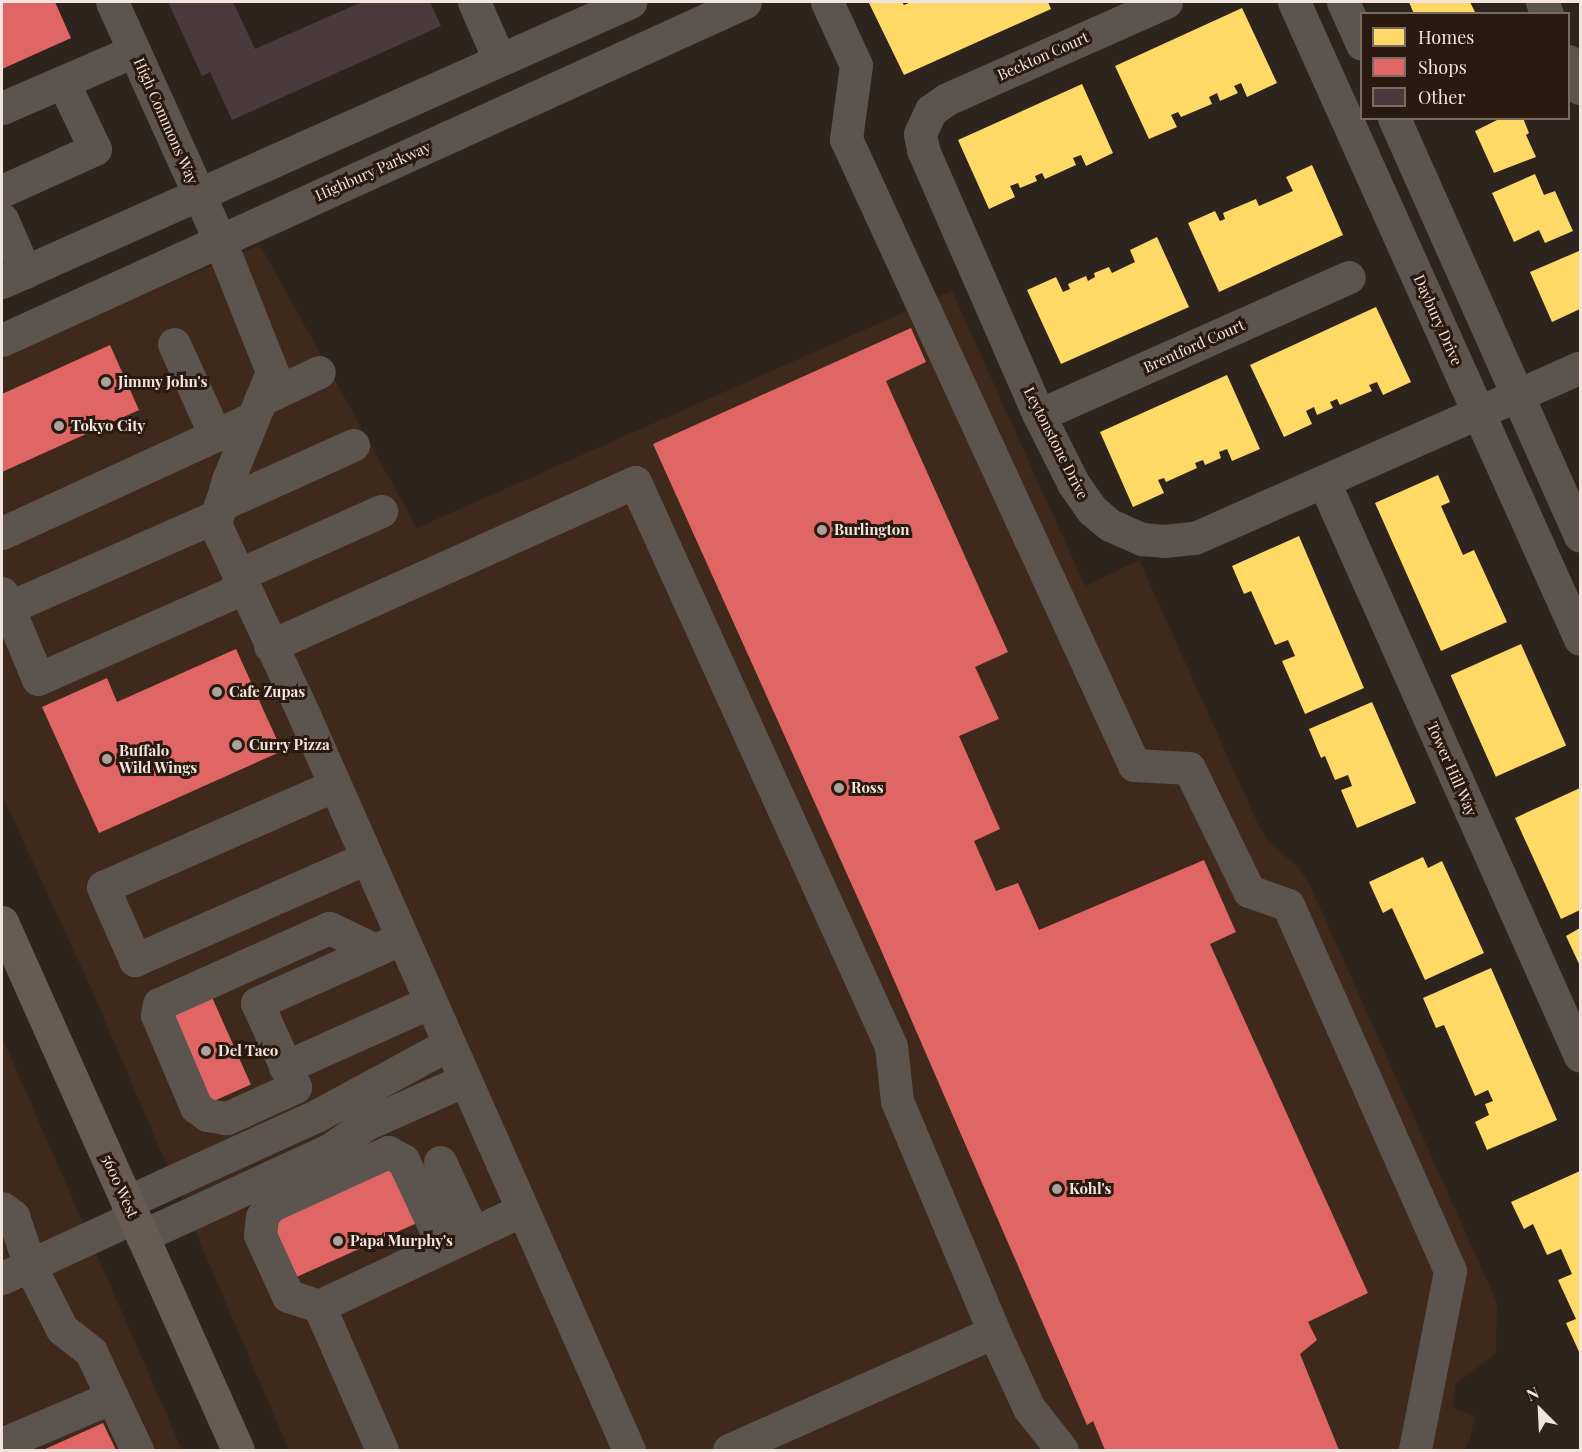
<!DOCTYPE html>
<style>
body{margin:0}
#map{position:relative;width:1582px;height:1452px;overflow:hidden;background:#2e241e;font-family:"Playfair Display",serif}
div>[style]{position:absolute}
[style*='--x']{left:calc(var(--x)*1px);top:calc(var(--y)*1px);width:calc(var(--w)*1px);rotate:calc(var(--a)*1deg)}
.built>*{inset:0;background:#3e291b}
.homes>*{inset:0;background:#ffd966;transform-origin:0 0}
.shops>*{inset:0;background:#e06666;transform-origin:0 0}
.building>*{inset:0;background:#493b3d}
.minor>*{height:33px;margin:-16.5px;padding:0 16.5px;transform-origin:16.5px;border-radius:16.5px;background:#5c544e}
.major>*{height:33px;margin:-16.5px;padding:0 16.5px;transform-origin:16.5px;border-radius:16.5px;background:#665c55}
.dots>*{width:16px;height:16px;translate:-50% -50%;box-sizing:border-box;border:3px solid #2a190f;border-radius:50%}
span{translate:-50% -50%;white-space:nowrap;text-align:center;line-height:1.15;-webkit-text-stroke:6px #2a190f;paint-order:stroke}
.street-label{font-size:15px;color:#f1e5de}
.poi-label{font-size:15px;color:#f1e5de;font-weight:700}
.left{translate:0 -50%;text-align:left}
.frame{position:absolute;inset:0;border:3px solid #f1e5de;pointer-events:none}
.legend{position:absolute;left:1360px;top:12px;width:210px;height:108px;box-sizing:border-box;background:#2a190f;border:2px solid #7a6b62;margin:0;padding:8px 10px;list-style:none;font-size:18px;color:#f1e5de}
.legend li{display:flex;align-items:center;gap:12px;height:30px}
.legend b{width:30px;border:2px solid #7a6b62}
.north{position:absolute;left:1510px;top:1380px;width:60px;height:60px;-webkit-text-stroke:4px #2a190f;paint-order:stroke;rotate:336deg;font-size:16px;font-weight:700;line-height:24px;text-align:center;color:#f1e5de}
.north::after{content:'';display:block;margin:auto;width:21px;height:27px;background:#f1e5de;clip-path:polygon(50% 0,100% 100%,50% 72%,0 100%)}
</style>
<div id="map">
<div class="built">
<i style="clip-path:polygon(260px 245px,417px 528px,952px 291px,1085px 586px,1139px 560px,1258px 824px,1267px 840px,1299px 868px,1309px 883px,1497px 1303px,1496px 1353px,1456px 1383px,1452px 1408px,1475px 1416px,1470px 1439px,1464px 1450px,289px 1450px,91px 988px,2px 795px,2px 355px)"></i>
<i style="clip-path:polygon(2px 1037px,182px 1450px,2px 1450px)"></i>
</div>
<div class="homes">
<i style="clip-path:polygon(873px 2px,902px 2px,904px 5px,911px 2px,1048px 2px,1051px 9px,904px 75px,869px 3px)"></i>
<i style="clip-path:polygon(1409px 2px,1470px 2px,1476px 14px,1414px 14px)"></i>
<i style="clip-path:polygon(1242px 8px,1277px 83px,1247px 97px,1241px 83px,1234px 86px,1238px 93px,1220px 101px,1217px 93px,1209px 97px,1212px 104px,1181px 117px,1178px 112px,1171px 115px,1177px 127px,1149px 139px,1115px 66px)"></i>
<i style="clip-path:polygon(1082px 84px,1113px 153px,1086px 166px,1081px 155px,1073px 158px,1076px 165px,1045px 179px,1042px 173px,1035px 176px,1037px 181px,1020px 188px,1018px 183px,1010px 186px,1015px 197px,989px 209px,958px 140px)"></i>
<i style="clip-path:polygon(1501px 118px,1523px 118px,1529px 133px,1526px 135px,1536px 157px,1494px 173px,1475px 131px)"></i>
<i style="clip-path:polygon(1312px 165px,1343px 235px,1219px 292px,1188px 223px,1215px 211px,1220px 221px,1225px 219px,1223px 213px,1256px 199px,1259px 206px,1293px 191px,1286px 177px)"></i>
<i style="clip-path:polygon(1535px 174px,1544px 195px,1555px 191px,1573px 231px,1545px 243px,1539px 230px,1514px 242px,1492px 193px)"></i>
<i style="clip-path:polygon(1157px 237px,1189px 307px,1061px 364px,1027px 290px,1056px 277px,1063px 292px,1070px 289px,1068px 284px,1086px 276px,1088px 281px,1095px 277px,1094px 273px,1109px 267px,1112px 273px,1135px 262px,1130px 250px)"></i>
<i style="clip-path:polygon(1579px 251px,1580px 309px,1552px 322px,1530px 272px)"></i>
<i style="clip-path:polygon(1376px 307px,1411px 382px,1383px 395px,1377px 382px,1369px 385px,1372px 391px,1340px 405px,1337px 399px,1330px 402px,1333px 408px,1317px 415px,1314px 407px,1306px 411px,1312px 424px,1284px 437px,1250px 365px)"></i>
<i style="clip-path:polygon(1227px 375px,1260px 449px,1232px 461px,1227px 449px,1219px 452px,1221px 458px,1205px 465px,1203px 460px,1195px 463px,1197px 468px,1166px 482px,1164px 478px,1158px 480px,1164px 493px,1133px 507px,1100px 432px)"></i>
<i style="clip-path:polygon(1438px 475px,1450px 502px,1441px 506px,1463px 555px,1474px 550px,1507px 622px,1441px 651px,1375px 503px)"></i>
<i style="clip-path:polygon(1299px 536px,1364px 688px,1305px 714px,1282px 661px,1295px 656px,1288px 640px,1275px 645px,1251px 591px,1244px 594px,1232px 566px)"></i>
<i style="left:1521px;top:644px;width:111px;height:77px;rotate:66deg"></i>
<i style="clip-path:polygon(1372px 702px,1416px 803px,1357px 828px,1341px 790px,1352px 786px,1348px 775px,1335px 780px,1325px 756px,1321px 758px,1309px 729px)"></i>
<i style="clip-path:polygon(1580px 788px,1580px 910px,1561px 919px,1515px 818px)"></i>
<i style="clip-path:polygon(1423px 857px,1428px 868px,1442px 861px,1484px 953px,1425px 980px,1392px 908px,1383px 913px,1369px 882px)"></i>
<i style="clip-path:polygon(1580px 928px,1580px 966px,1566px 936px)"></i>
<i style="clip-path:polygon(1491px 968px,1557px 1120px,1487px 1150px,1475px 1122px,1489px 1115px,1485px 1104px,1493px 1101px,1488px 1090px,1475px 1096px,1444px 1025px,1436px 1028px,1423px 998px)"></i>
<i style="clip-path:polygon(1580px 1171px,1580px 1354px,1566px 1323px,1576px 1319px,1558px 1280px,1572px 1274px,1561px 1249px,1547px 1255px,1533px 1224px,1524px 1229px,1511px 1202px)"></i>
</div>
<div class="shops">
<i style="clip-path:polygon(2px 2px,55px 2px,71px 38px,2px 69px)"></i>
<i style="clip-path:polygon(911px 328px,926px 362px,886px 381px,1008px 652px,975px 667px,999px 719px,959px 736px,1000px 829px,974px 841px,996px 891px,1018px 883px,1039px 930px,1204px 860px,1236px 932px,1210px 944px,1368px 1293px,1308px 1322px,1317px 1340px,1300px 1354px,1339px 1450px,1105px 1450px,1093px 1421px,1087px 1425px,878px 943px,653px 444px)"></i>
<i style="clip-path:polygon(110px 345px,139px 410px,2px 472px,2px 394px)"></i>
<i style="clip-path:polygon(236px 649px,282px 751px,99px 833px,42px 707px,107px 678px,117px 702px)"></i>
<i style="left:211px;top:995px;width:98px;height:51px;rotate:66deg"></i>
<i style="clip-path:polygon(390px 1160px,417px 1223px,292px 1279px,268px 1226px,274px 1211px)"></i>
<i style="clip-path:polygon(103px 1423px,116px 1450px,43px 1450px)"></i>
</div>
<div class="building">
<i style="clip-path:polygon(168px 2px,233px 2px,255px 49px,362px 2px,430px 2px,441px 26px,232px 120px,210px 72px,202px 76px)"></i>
</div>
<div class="minor">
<i style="--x:112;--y:2;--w:262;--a:65.7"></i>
<i style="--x:220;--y:241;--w:141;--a:68.3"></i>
<i style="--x:272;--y:372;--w:117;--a:112.2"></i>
<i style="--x:228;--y:480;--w:46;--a:106.5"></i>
<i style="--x:215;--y:524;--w:211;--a:65"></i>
<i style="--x:304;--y:715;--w:804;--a:66.15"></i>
<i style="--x:474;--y:2;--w:62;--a:66.3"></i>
<i style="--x:827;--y:2;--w:69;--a:65.3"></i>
<i style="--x:856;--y:65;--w:75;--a:97.7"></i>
<i style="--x:846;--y:139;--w:689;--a:65.29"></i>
<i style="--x:1134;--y:765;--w:55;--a:3.1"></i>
<i style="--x:1189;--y:768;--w:137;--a:64"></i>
<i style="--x:1249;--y:891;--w:41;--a:19.7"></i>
<i style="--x:1288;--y:905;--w:400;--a:66.1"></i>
<i style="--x:1450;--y:1271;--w:182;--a:101.1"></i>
<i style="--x:1166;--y:2;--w:240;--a:156.1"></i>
<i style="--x:947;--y:99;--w:19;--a:145"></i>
<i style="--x:931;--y:110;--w:26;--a:115"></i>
<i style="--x:920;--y:134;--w:16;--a:79"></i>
<i style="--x:923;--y:150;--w:289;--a:66.4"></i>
<i style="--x:1039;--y:415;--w:76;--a:63.4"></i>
<i style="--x:1073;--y:483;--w:33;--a:55"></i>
<i style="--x:1092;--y:510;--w:23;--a:40"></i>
<i style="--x:1110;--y:525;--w:35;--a:24"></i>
<i style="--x:1142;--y:539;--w:22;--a:5"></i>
<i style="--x:1164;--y:541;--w:31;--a:-6"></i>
<i style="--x:1195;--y:538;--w:421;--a:-23.9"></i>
<i style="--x:1294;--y:2;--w:698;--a:65.82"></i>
<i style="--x:1343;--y:2;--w:46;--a:65.7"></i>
<i style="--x:1542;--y:2;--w:13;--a:67"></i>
<i style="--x:1568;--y:61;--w:30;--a:66"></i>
<i style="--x:2;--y:108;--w:144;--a:-23.4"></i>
<i style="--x:1394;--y:118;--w:457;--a:66"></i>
<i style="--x:2;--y:191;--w:102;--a:-24.3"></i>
<i style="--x:95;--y:149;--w:74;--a:-115.5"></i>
<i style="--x:2;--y:219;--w:58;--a:66.5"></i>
<i style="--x:2;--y:282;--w:688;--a:-24.03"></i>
<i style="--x:2;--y:340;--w:816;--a:-24.46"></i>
<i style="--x:174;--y:344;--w:100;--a:65.7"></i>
<i style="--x:260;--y:400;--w:65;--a:-25.4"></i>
<i style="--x:1039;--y:415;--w:339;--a:-24"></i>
<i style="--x:1324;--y:482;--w:628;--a:65.96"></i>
<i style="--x:220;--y:505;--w:146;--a:-24.3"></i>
<i style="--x:2;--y:533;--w:276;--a:-24.6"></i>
<i style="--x:238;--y:575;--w:157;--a:-24.1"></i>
<i style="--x:2;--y:593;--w:93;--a:67.3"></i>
<i style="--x:38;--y:679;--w:224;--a:-23.9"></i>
<i style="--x:8;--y:608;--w:228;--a:-23.8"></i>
<i style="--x:270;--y:646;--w:400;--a:-24.2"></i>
<i style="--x:635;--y:482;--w:619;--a:65.59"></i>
<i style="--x:891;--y:1046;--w:55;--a:83.8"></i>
<i style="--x:897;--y:1101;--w:251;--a:67.2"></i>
<i style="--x:994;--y:1332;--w:84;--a:65.3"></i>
<i style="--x:1029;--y:1408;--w:53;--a:51.8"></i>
<i style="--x:333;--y:786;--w:251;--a:156.3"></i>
<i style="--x:103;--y:887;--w:80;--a:66.3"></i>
<i style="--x:135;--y:960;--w:253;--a:-23.8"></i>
<i style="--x:375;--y:950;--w:51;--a:-154.4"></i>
<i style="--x:329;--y:928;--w:186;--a:155.9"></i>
<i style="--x:159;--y:1004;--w:11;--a:100"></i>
<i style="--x:157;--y:1015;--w:100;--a:67"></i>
<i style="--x:196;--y:1107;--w:14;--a:36"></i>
<i style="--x:207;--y:1115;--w:20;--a:9"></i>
<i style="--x:227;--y:1118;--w:75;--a:-24.5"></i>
<i style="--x:295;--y:1087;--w:92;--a:-114.3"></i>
<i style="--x:257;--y:1003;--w:159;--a:-24.1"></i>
<i style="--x:285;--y:1067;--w:159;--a:-24.1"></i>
<i style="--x:440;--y:1162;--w:78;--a:65.1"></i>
<i style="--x:127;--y:1202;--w:210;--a:-24.5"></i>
<i style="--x:318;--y:1115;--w:149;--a:-28.5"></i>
<i style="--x:2;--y:1208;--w:14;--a:36"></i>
<i style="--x:13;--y:1216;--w:53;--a:71.2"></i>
<i style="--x:30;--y:1266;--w:71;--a:63.1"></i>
<i style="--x:62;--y:1329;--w:37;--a:38"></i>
<i style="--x:91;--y:1352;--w:50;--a:65"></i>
<i style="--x:112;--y:1397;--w:120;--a:156.9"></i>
<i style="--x:142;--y:1236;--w:208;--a:-24.7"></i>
<i style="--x:331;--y:1149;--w:43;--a:-35.5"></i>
<i style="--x:366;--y:1124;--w:108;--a:-24"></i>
<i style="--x:2;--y:1278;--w:145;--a:-24.8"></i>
<i style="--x:319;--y:1306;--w:33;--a:-162"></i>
<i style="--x:288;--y:1296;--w:67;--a:-114.7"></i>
<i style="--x:260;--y:1235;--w:18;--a:-84"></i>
<i style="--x:262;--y:1217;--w:14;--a:-54"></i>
<i style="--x:270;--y:1206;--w:130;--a:-24.6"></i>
<i style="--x:388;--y:1152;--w:17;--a:28"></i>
<i style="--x:403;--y:1160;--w:96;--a:64.8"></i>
<i style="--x:112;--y:1397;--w:59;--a:64.7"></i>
<i style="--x:382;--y:1450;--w:157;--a:-113.6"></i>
<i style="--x:319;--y:1306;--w:225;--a:-25.3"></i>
<i style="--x:729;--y:1450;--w:290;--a:-24"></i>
</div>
<div class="major">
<i style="--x:2;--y:922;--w:578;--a:65.92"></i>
</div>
<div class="dots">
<i style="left:106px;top:382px;background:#ada19b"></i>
<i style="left:59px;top:426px;background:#ada19b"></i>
<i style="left:822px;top:530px;background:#ada19b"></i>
<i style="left:217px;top:692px;background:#ada19b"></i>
<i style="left:237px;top:745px;background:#ada19b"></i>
<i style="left:107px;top:759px;background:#ada19b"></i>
<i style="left:839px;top:788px;background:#ada19b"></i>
<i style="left:206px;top:1051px;background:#ada19b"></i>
<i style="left:1057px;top:1189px;background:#ada19b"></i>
<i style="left:338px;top:1241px;background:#ada19b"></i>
</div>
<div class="street-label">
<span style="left:1043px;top:56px;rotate:-24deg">Beckton Court</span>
<span style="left:166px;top:121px;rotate:66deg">High Commons Way</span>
<span style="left:373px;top:171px;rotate:-24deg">Highbury Parkway</span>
<span style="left:1438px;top:320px;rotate:66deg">Daybury Drive</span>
<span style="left:1194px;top:346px;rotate:-24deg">Brentford Court</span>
<span style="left:1056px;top:443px;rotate:63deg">Leytonstone Drive</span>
<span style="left:1452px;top:769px;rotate:66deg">Tower Hill Way</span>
<span style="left:120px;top:1186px;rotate:66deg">5600 West</span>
</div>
<div class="poi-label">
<span class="left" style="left:118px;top:382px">Jimmy John's</span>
<span class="left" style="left:71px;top:426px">Tokyo City</span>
<span class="left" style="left:834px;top:530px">Burlington</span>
<span class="left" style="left:229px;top:692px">Cafe Zupas</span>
<span class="left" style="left:249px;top:745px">Curry Pizza</span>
<span class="left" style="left:119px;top:759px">Buffalo<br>Wild Wings</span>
<span class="left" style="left:851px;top:788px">Ross</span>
<span class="left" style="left:218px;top:1051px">Del Taco</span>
<span class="left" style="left:1069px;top:1189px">Kohl's</span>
<span class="left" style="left:350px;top:1241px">Papa Murphy's</span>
</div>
<div class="frame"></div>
<ul class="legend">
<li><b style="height:16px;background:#ffd966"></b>Homes</li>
<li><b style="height:16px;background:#e06666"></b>Shops</li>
<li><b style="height:16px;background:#493b3d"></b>Other</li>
</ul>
<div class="north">N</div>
</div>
